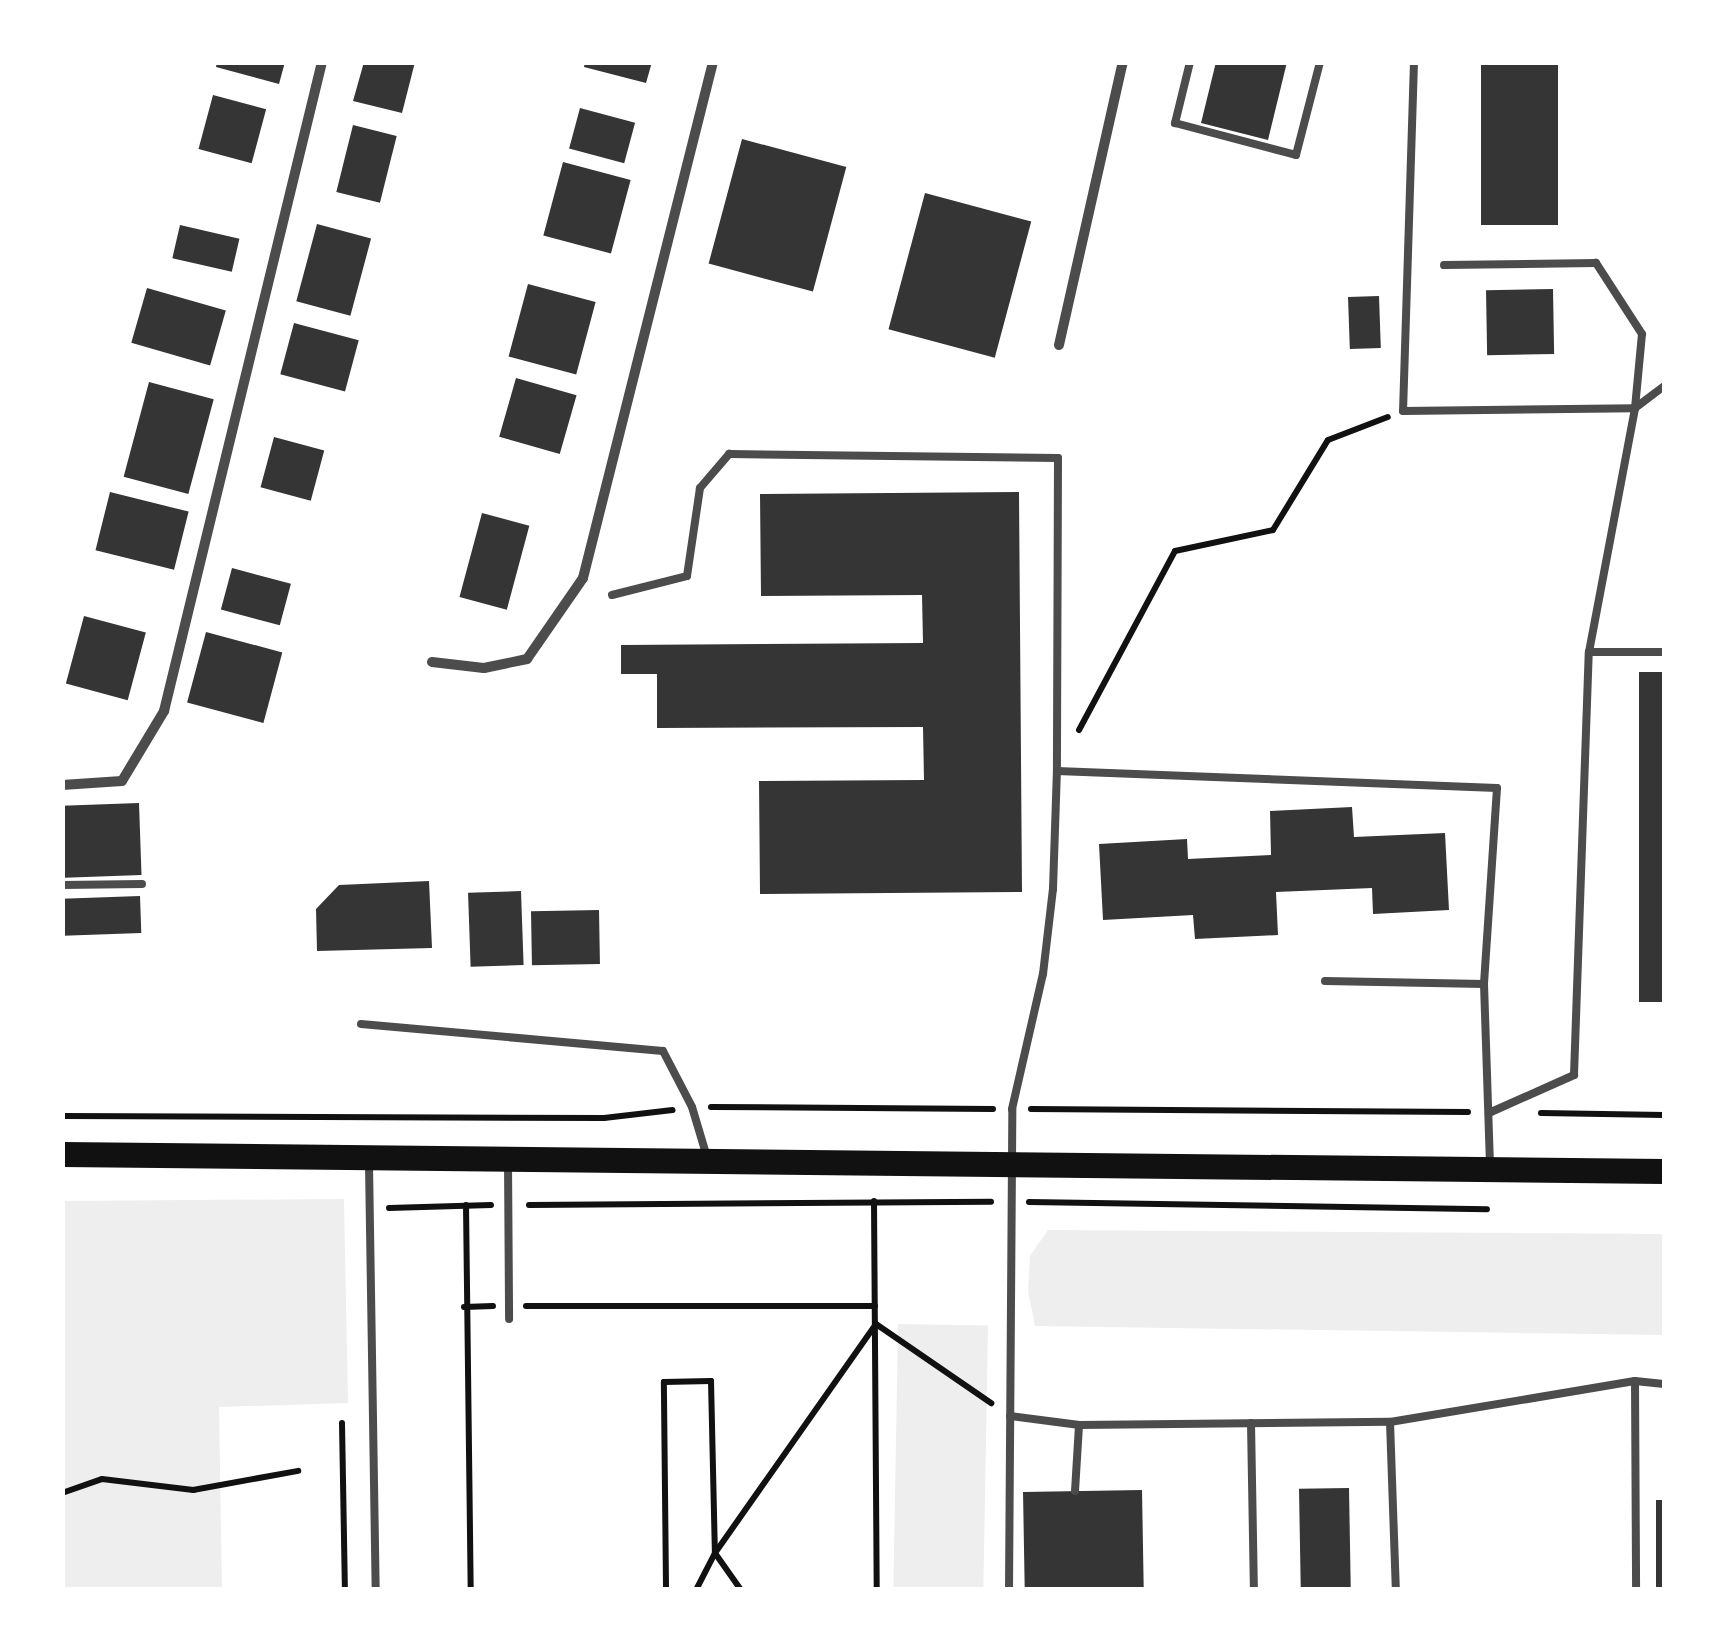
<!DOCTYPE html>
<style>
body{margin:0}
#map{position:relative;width:1727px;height:1652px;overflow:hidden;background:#fff;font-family:Raleway,sans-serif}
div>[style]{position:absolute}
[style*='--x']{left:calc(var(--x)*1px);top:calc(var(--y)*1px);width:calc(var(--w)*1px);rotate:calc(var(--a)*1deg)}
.green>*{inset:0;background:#eee;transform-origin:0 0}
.building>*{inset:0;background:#353535;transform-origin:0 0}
.path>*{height:6px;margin:-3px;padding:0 3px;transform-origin:3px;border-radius:3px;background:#111}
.service>*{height:8px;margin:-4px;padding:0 4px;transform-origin:4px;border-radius:4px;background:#4c4c4c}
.minor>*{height:10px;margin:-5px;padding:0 5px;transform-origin:5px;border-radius:5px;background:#4c4c4c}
.primary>*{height:25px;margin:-12.5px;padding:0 12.5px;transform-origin:12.5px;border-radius:12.5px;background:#111}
span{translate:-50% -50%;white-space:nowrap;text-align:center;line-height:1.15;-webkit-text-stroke:10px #fff;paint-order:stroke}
.frame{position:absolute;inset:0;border:65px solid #fff;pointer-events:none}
</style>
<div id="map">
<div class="green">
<i style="clip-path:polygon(344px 1199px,348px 1403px,219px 1407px,222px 1589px,63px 1589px,62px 1201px)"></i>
<i style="clip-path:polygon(1048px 1230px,1664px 1234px,1664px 1335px,1035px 1326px,1028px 1291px,1030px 1256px)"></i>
<i style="left:898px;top:1324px;width:90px;height:265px;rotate:1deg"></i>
</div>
<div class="building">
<i style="clip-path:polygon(217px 62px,285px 62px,279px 84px,216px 67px)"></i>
<i style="clip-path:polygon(364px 62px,415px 62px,402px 113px,353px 101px)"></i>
<i style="clip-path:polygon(585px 62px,652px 62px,646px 83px,584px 67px)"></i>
<i style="clip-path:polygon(1216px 62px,1287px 62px,1268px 140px,1201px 123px)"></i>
<i style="left:1481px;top:62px;width:77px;height:163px"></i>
<i style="left:213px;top:95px;width:55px;height:56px;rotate:15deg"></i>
<i style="left:580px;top:108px;width:57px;height:42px;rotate:15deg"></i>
<i style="left:353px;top:125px;width:45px;height:69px;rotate:14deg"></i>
<i style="left:742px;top:139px;width:108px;height:129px;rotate:15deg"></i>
<i style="left:563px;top:162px;width:70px;height:76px;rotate:15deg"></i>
<i style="left:925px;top:193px;width:110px;height:141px;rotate:15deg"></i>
<i style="left:317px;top:224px;width:56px;height:80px;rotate:15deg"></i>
<i style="left:180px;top:225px;width:61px;height:34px;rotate:13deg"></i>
<i style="left:528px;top:284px;width:70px;height:75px;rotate:15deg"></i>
<i style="left:147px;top:288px;width:82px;height:57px;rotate:16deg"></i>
<i style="left:1553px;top:289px;width:65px;height:67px;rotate:89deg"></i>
<i style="left:1379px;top:296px;width:52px;height:31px;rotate:88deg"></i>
<i style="left:294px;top:323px;width:67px;height:53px;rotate:15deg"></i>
<i style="left:516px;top:378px;width:63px;height:61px;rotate:16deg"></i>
<i style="left:149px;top:382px;width:67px;height:98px;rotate:15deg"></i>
<i style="left:274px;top:437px;width:52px;height:52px;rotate:15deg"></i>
<i style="left:110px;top:492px;width:81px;height:60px;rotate:14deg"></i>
<i style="clip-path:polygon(1019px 492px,1022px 892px,760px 894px,759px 781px,924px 780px,923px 727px,657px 728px,657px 674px,621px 674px,621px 645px,923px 643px,922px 595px,761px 596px,760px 494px)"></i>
<i style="left:482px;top:513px;width:49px;height:87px;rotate:15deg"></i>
<i style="left:232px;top:568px;width:61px;height:43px;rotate:15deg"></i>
<i style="left:84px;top:616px;width:64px;height:70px;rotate:15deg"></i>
<i style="left:206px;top:632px;width:79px;height:73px;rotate:15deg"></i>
<i style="left:1664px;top:672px;width:330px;height:25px;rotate:90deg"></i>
<i style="left:139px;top:803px;width:72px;height:77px;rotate:88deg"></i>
<i style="clip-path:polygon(1352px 807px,1354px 837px,1445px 833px,1449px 910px,1373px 914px,1372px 888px,1276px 892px,1278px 935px,1195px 939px,1193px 915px,1103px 920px,1099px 844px,1187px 839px,1188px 859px,1271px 855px,1270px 811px)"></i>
<i style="clip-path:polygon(429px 881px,432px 948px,317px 951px,316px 909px,339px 885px)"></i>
<i style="left:521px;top:891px;width:74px;height:53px;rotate:88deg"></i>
<i style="left:140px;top:896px;width:37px;height:78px;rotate:88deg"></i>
<i style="left:599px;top:910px;width:54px;height:68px;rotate:89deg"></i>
<i style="left:1349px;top:1488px;width:102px;height:50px;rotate:89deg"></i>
<i style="left:1142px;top:1490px;width:100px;height:119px;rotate:89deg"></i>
<i style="left:1656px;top:1500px;width:8px;height:90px"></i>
</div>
<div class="path">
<i style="--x:1079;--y:730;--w:203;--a:-61.8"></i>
<i style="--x:1175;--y:551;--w:100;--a:-12.1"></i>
<i style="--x:1273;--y:530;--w:105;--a:-58.6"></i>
<i style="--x:1328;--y:440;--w:64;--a:-21"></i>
<i style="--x:711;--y:1107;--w:282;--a:0.4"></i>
<i style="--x:1031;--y:1109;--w:437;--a:0.4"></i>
<i style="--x:1541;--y:1113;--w:123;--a:0.9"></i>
<i style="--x:62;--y:1116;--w:542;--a:0.21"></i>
<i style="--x:604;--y:1118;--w:69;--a:-6.6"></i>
<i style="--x:874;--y:1201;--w:389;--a:89.6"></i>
<i style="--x:1029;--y:1202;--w:458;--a:0.9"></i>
<i style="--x:466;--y:1205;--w:385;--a:89.3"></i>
<i style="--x:529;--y:1205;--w:462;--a:-0.4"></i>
<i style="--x:389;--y:1208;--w:102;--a:-1.7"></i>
<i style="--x:526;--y:1306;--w:349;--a:0"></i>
<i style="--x:464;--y:1307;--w:29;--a:-2"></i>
<i style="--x:342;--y:1423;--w:167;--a:89"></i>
<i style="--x:62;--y:1493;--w:42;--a:-19.3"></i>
<i style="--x:102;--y:1479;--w:92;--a:6.9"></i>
<i style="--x:193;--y:1490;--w:107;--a:-10.3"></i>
<i style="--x:666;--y:1587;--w:205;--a:-90.6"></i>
<i style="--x:664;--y:1382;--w:47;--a:-1.2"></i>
<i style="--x:711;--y:1381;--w:172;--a:88.7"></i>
<i style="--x:715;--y:1553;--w:42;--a:117.2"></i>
<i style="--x:741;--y:1590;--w:45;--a:-125.1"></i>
<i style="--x:715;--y:1553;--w:280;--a:-54.9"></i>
<i style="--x:876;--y:1324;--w:140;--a:34.5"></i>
</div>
<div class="service">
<i style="--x:1190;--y:62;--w:63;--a:103.8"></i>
<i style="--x:1175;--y:123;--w:125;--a:14.8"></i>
<i style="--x:1296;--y:155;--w:96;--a:-75.5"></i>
<i style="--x:1414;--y:62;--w:349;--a:91.8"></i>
<i style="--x:1403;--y:411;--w:232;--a:-0.7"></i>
<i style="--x:1635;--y:408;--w:74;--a:-84.6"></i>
<i style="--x:1642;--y:334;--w:85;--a:-122.9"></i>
<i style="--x:1596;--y:263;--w:152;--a:179.2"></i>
<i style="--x:612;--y:595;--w:77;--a:-14.2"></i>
<i style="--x:687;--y:576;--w:89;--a:-81.6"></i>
<i style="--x:700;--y:488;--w:45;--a:-49.5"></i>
<i style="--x:729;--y:454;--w:329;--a:0.7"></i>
<i style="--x:1058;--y:458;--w:313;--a:90.2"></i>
<i style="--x:1589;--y:652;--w:75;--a:0"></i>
<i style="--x:62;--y:885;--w:80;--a:-0.7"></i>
<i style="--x:1325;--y:981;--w:159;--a:1.1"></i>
<i style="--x:361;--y:1024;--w:303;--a:5.1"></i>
<i style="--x:663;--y:1051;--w:63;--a:62.6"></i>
<i style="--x:692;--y:1107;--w:52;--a:73.3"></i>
<i style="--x:1491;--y:1112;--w:91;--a:-24"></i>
<i style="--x:1574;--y:1075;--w:423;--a:-88"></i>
<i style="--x:1589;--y:652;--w:248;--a:-79.3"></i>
<i style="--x:1635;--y:408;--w:36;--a:-37"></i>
<i style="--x:508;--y:1162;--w:157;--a:89.6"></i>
<i style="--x:369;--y:1164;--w:426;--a:89.1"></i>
<i style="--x:1635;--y:1381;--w:209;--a:89.7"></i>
<i style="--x:1010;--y:1416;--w:70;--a:7.4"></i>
<i style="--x:1079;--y:1425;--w:311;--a:-0.6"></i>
<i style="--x:1390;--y:1422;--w:248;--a:-9.5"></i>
<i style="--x:1635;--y:1381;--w:29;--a:6"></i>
<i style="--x:1390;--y:1422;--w:168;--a:88"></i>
<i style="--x:1251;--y:1423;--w:167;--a:89"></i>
<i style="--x:1075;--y:1491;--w:66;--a:-86.5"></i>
<i style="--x:1009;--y:1590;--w:481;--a:-89.6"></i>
<i style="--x:1012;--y:1109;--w:139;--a:-77.1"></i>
<i style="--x:1043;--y:974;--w:86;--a:-83.3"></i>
<i style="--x:1053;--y:889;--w:118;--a:-88.1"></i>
<i style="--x:1057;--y:771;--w:440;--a:2.2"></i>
<i style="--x:1497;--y:788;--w:196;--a:93.8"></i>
<i style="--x:1484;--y:984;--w:180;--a:88.1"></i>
</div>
<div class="minor">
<i style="--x:1059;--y:345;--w:290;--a:-77.3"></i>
<i style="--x:432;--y:662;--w:52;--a:6.6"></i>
<i style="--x:484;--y:668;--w:44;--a:-11.8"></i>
<i style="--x:527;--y:659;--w:98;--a:-55.3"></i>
<i style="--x:583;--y:578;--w:532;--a:-75.86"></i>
<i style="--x:62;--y:785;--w:60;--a:-3.8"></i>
<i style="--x:122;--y:781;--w:82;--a:-59"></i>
<i style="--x:164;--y:711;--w:668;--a:-76.32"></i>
</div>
<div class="primary">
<i style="--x:62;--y:1154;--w:1602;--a:0.61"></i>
</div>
<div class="frame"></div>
</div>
